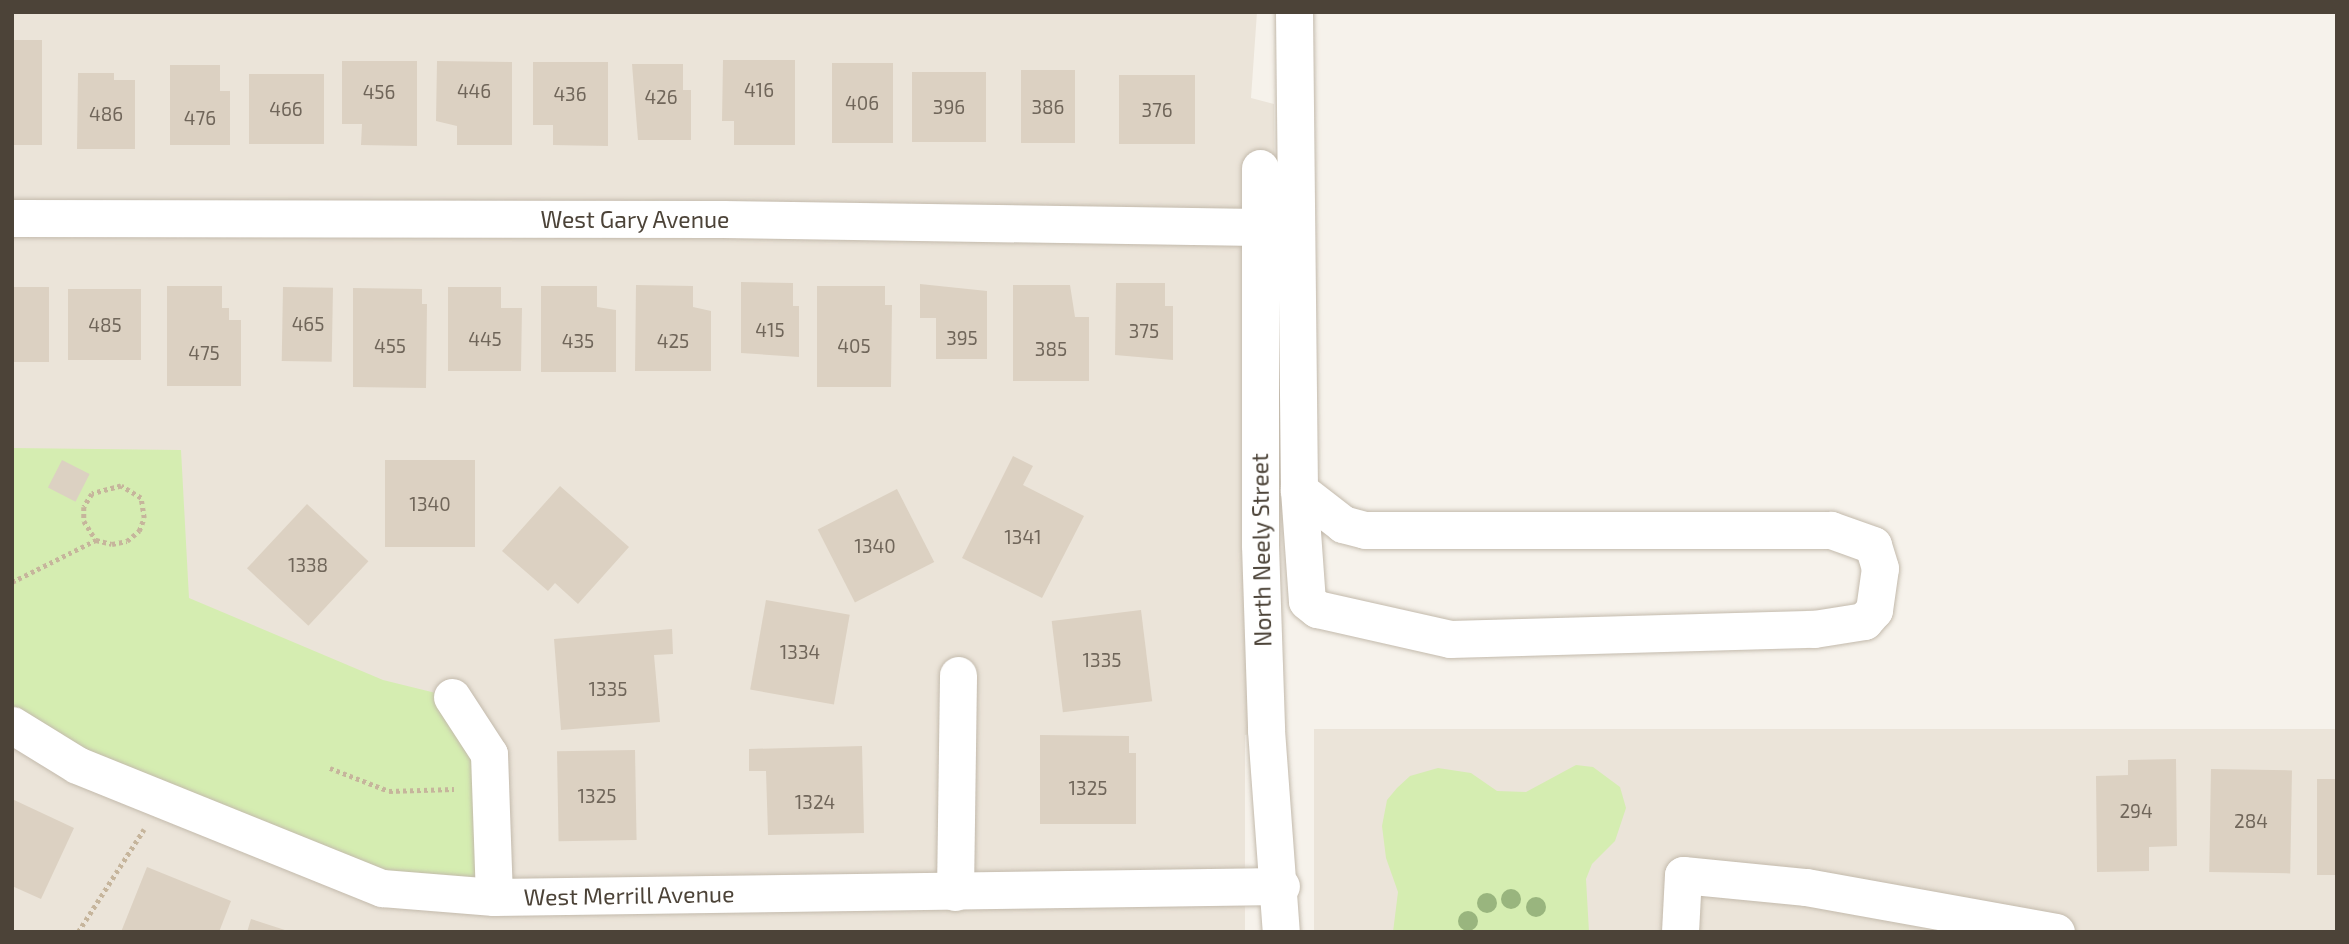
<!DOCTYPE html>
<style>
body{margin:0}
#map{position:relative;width:2349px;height:944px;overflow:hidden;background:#f6f2eb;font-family:"Exo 2",sans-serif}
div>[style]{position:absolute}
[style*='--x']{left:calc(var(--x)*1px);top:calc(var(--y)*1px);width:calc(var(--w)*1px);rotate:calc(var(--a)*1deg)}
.residential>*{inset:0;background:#ebe4d9;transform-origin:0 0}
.green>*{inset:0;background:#d5edb1}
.building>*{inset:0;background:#dcd1c2;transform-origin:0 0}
.path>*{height:4.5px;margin-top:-2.25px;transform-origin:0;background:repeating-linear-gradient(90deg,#c6b59c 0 3.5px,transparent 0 7px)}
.roads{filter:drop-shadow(0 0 2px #c3baac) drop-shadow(0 0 2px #c3baac)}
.minor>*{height:37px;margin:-18.5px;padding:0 18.5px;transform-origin:18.5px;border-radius:18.5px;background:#fff}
.trees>*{width:20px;height:20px;margin:-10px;border-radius:50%;background:#99b57e}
span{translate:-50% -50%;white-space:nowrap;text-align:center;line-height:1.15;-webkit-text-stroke:7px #fff;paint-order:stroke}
.number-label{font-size:19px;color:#70665a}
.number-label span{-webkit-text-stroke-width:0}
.street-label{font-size:23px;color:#4c4338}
.frame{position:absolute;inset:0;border:14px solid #4c4338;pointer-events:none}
</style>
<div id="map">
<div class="residential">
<i style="clip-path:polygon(12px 12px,1257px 12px,1251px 98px,1274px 104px,1280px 730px,1245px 735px,1245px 932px,12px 932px)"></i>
<i style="left:2337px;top:729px;width:203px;height:1023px;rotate:90deg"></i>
</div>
<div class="green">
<i style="clip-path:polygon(12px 448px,181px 450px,189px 598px,383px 680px,452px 697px,489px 754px,494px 897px,382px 888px,12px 725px)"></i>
<i style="clip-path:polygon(1576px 765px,1593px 767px,1620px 787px,1626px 808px,1615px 841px,1592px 864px,1586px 879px,1589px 932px,1393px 932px,1398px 892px,1386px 858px,1382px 826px,1387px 800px,1397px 788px,1410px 776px,1438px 768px,1471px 773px,1497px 791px,1526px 792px)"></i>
</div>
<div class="building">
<i style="left:12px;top:40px;width:30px;height:105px"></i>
<i style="clip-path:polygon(723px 60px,795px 60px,795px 145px,734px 145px,734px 121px,722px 121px)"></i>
<i style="clip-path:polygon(342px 61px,417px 61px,417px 146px,361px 145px,362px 124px,342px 124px)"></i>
<i style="clip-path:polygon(437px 61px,512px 62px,512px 145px,457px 145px,457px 126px,436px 121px)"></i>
<i style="clip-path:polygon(533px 62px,608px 62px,608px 146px,553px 145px,553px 125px,533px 125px)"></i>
<i style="left:832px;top:63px;width:61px;height:80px"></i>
<i style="clip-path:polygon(632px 64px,683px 64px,683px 90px,691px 90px,691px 140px,638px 140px)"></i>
<i style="clip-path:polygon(170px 65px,220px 65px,220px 91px,230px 91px,230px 145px,170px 145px)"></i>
<i style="left:1021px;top:70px;width:54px;height:73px"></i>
<i style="left:912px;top:72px;width:74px;height:70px"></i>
<i style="clip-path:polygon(78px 73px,114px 73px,114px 80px,135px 80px,135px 149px,77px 149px)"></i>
<i style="left:249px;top:74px;width:75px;height:70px"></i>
<i style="left:1119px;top:75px;width:76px;height:69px"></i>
<i style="clip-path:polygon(741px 282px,793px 283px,793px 306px,799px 306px,799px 357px,741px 353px)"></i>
<i style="clip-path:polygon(1116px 283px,1165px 283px,1165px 306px,1173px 306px,1173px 360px,1115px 355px)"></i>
<i style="clip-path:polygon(920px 284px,987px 291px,987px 359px,936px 359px,936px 318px,920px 318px)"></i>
<i style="clip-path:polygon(636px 285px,693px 286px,693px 307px,711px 311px,711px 371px,635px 371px)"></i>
<i style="clip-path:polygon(1013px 285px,1070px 285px,1075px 317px,1089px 317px,1089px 381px,1013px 381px)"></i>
<i style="clip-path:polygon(167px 286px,222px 286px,222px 308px,229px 308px,229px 320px,241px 320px,241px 386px,167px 386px)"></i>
<i style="clip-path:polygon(541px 286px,597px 286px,597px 307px,616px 310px,616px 372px,541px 372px)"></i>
<i style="clip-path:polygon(817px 286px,885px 286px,885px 305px,892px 305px,891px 387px,817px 387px)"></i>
<i style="left:12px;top:287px;width:37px;height:75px"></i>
<i style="left:283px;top:287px;width:50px;height:74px;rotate:1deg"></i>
<i style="clip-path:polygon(448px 287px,501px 287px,501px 308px,522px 308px,521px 371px,448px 371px)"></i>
<i style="clip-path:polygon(353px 288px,422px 289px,422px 304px,427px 304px,426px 388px,353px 387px)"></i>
<i style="left:141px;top:289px;width:71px;height:73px;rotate:90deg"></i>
<i style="clip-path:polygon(1013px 456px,1033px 466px,1023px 485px,1084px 516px,1042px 598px,962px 558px)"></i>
<i style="left:62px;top:460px;width:31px;height:31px;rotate:27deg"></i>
<i style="left:385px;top:460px;width:90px;height:87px"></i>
<i style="clip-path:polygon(560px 486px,629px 547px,578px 604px,555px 583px,548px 591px,502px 551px)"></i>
<i style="left:897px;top:489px;width:82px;height:89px;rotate:63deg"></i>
<i style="left:307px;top:504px;width:84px;height:88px;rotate:43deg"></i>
<i style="left:766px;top:600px;width:85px;height:91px;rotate:10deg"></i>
<i style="left:1141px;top:610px;width:92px;height:90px;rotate:83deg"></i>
<i style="clip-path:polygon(672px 629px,673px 654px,654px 655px,660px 722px,561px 730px,554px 639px)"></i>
<i style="clip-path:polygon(1040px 735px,1129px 736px,1129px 753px,1136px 753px,1136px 824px,1040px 824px)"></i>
<i style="clip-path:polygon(862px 746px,864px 833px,768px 835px,766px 771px,749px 771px,749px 749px)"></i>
<i style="left:635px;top:750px;width:90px;height:78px;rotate:89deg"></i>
<i style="clip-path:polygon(2176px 759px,2177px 846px,2149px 847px,2149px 871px,2097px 872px,2096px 776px,2128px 775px,2128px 760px)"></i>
<i style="left:2211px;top:769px;width:81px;height:103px;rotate:1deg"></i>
<i style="left:2317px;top:779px;width:20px;height:96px"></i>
<i style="clip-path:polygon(12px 799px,74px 828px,41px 899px,12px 886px)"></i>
<i style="clip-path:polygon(147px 867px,231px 901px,219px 932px,121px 932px)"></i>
<i style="clip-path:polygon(251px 919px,288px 931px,288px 932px,247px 932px)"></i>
</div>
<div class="path">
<i style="--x:12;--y:582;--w:94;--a:-26.6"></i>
<i style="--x:96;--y:540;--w:16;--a:14"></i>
<i style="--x:112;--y:544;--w:15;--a:-11"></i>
<i style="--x:127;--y:541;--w:16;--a:-40"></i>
<i style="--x:139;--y:531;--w:14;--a:-69"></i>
<i style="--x:144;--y:518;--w:20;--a:-99"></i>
<i style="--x:141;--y:498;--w:23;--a:-149"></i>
<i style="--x:121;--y:486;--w:30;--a:165"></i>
<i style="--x:92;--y:494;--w:15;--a:122"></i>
<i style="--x:84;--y:507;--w:14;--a:90"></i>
<i style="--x:84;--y:521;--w:22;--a:58"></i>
<i style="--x:330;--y:768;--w:63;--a:21.3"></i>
<i style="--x:389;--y:791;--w:65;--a:-1.8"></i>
<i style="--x:78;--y:932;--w:122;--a:-57.3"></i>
</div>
<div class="roads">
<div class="minor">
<i style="--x:1294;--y:12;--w:478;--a:89.4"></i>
<i style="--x:1299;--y:490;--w:111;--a:85.9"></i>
<i style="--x:1307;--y:601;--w:13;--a:39"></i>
<i style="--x:1317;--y:609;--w:136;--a:12.7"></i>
<i style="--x:1450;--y:639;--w:364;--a:-1.6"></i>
<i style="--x:1814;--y:629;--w:51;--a:-9.1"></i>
<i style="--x:1864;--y:621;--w:15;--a:-48"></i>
<i style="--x:1874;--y:610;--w:42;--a:-81.9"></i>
<i style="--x:1880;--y:568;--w:24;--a:-107"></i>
<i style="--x:1873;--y:545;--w:45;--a:-160.3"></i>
<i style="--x:1831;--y:530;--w:466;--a:180"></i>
<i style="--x:1365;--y:530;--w:23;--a:-165"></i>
<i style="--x:1343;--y:524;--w:56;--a:-142.3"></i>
<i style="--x:1260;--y:168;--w:377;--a:90"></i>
<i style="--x:1260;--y:545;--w:185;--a:88.1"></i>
<i style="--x:1266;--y:730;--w:203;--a:85.8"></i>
<i style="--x:12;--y:218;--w:711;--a:0.08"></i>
<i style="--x:723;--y:219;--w:535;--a:0.86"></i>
<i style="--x:452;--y:697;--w:68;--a:57"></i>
<i style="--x:489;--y:754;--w:143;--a:88"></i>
<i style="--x:12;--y:725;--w:76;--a:31.6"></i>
<i style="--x:77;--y:765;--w:329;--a:22"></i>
<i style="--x:382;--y:888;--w:112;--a:4.6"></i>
<i style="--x:494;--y:897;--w:787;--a:-0.8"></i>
<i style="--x:955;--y:892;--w:217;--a:-89.2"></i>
<i style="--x:1680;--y:932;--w:57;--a:-87"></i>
<i style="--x:1683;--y:875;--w:124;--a:5.6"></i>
<i style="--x:1806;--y:887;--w:254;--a:10.2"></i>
</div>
</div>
<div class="trees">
<i style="left:1511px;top:899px"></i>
<i style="left:1487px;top:903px"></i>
<i style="left:1536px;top:907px"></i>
<i style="left:1468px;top:921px"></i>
</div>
<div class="number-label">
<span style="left:759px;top:90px">416</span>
<span style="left:474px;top:91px">446</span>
<span style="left:379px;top:92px">456</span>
<span style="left:570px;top:94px">436</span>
<span style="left:661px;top:97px">426</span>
<span style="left:862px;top:103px">406</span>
<span style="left:949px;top:107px">396</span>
<span style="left:1048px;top:107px">386</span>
<span style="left:286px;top:109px">466</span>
<span style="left:1157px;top:110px">376</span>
<span style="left:106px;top:114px">486</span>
<span style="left:200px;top:118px">476</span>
<span style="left:308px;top:324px">465</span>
<span style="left:105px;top:325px">485</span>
<span style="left:770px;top:330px">415</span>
<span style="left:1144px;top:331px">375</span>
<span style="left:962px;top:338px">395</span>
<span style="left:485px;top:339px">445</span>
<span style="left:578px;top:341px">435</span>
<span style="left:673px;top:341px">425</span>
<span style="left:390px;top:346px">455</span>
<span style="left:854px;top:346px">405</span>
<span style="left:1051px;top:349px">385</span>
<span style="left:204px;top:353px">475</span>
<span style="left:430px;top:504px">1340</span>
<span style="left:1023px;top:537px">1341</span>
<span style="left:875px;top:546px">1340</span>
<span style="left:308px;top:565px">1338</span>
<span style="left:800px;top:652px">1334</span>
<span style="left:1102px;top:660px">1335</span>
<span style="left:608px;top:689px">1335</span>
<span style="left:1088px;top:788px">1325</span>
<span style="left:597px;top:796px">1325</span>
<span style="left:815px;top:802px">1324</span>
<span style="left:2136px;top:811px">294</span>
<span style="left:2251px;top:821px">284</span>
</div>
<div class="street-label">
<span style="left:635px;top:219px">West Gary Avenue</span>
<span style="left:1261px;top:550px;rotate:-91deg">North Neely Street</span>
<span style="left:629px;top:895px;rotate:-1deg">West Merrill Avenue</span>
</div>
<div class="frame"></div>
</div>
